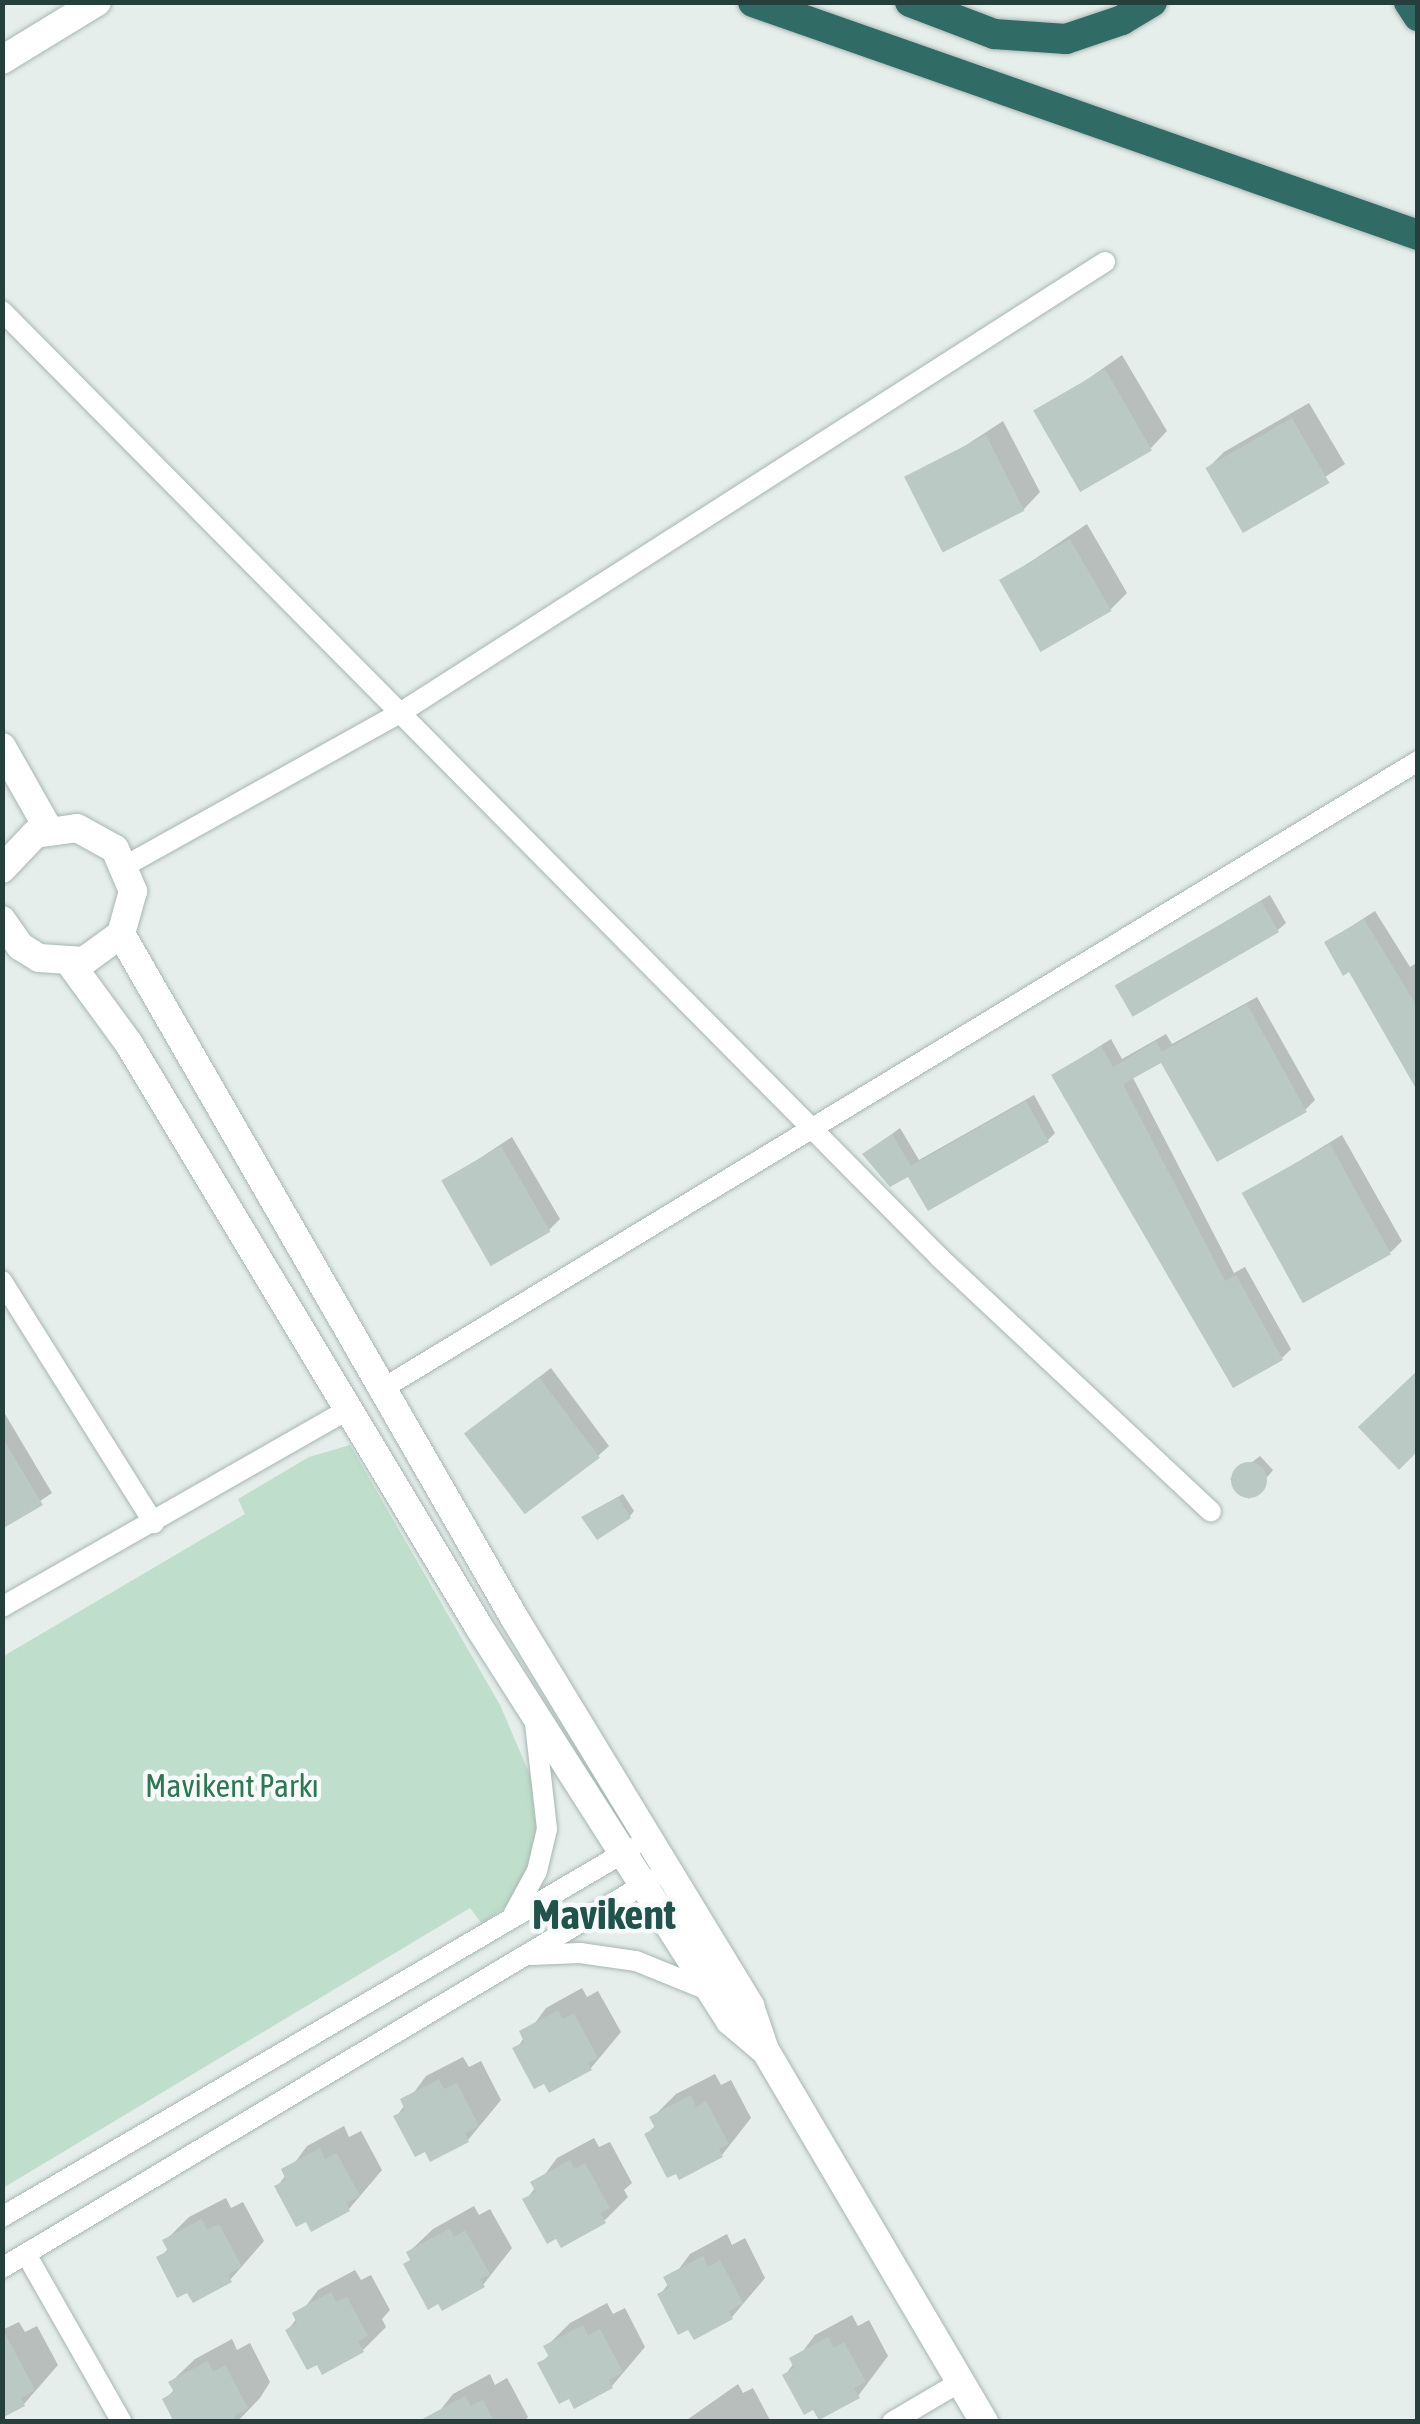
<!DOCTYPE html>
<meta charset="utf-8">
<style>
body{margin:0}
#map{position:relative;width:1420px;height:2424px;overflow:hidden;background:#e5eeeb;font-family:"Asap Condensed",sans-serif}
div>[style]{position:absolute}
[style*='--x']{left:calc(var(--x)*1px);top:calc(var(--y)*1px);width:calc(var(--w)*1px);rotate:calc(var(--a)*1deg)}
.green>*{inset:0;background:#bfdecb}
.shadow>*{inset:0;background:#0003}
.building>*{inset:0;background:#bbc9c5;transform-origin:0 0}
.round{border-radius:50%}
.roads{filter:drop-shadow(0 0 2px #a8b6b3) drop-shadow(0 0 2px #a8b6b3)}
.street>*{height:20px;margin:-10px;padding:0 10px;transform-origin:10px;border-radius:10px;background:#fff}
.secondary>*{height:28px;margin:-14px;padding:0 14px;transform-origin:14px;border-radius:14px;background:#fff}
.highway>*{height:30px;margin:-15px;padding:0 15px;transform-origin:15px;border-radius:15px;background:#316b66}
span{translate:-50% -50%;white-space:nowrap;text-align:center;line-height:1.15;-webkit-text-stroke:9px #f6faf9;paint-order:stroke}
.park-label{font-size:32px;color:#307653}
.district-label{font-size:42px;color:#21524c;font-weight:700}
.frame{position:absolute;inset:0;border:5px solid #25403c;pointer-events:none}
</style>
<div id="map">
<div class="green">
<i style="clip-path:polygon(350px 1445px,500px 1705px,539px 1796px,539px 1856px,513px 1901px,482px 1924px,470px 1908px,3px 2188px,2px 1657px,245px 1514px,238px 1499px,309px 1457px)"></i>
</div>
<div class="shadow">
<i style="clip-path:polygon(1122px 355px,1167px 431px,1151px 448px,1079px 484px,1038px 414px)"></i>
<i style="clip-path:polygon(1309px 403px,1345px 464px,1244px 530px,1208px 468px,1224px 452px)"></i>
<i style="clip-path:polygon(1003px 421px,1040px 492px,1024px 509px,910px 482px)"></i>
<i style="clip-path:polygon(1087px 524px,1127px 593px,1111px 609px,1002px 581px)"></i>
<i style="clip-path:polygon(1270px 895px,1286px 923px,1278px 930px,1118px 986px)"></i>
<i style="clip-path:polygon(1375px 911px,1410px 967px,1418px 962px,1418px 1092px,1350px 969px,1327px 942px)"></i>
<i style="clip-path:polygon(1257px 997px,1315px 1100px,1305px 1110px,1162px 1060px,1132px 1076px,1234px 1273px,1245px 1267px,1291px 1349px,1282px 1358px,1054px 1075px,1111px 1039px,1122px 1059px,1166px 1034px,1172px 1044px)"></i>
<i style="clip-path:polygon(1034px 1095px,1055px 1133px,1048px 1140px,909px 1173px,874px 1147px,900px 1128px,919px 1160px)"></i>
<i style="clip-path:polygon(1342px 1135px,1402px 1241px,1391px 1252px,1245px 1194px)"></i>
<i style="clip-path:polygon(512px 1137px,560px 1219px,549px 1230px,444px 1182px)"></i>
<i style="clip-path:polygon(551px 1368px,609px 1446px,598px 1456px,467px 1433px)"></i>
<i style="clip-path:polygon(2px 1409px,52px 1493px,2px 1527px)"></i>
<i style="clip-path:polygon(1260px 1456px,1273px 1470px,1249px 1499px,1230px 1479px)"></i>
<i style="clip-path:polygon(623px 1494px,634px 1511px,630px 1516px,589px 1513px)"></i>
<i style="clip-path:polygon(582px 1988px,587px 1997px,598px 1991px,621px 2032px,591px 2068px,516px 2049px,546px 2008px)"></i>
<i style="clip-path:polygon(463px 2057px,469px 2067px,481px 2061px,501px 2100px,468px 2140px,396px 2117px,426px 2076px)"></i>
<i style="clip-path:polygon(715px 2074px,721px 2085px,731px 2080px,751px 2118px,722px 2155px,647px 2134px,656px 2125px,652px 2118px,676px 2094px)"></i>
<i style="clip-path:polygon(344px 2126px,349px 2137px,361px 2131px,382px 2170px,349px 2209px,277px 2187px,307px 2146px)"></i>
<i style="clip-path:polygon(594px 2138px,599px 2147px,610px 2142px,632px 2183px,624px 2190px,628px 2197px,604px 2221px,526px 2200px,557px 2158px)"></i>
<i style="clip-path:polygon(226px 2198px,231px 2208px,243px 2202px,264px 2241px,230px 2280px,159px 2258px,169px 2248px,165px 2241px,189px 2217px)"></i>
<i style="clip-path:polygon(474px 2206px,479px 2215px,490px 2209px,512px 2248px,483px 2285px,412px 2258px,409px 2252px,433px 2229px)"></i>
<i style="clip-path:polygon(727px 2234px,732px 2245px,745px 2238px,765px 2278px,732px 2317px,660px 2295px,690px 2254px)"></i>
<i style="clip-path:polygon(355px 2270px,361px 2280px,371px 2275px,390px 2310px,382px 2319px,386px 2327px,363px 2350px,288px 2330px,318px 2290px)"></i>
<i style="clip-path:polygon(607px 2303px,613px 2314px,625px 2308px,645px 2347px,612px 2386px,540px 2364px,550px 2354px,546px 2347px,570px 2323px)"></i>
<i style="clip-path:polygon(852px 2315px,858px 2326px,869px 2320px,888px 2356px,858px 2396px,785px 2375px,815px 2335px)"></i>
<i style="clip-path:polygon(19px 2322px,25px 2332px,37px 2326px,58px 2365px,24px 2404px,2px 2416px,2px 2330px)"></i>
<i style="clip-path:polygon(232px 2339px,237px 2350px,250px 2343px,270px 2382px,260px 2398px,237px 2422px,177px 2422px,165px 2399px,175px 2389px,171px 2382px,195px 2359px)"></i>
<i style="clip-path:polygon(490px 2374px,495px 2385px,507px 2378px,528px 2417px,524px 2422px,431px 2422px,453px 2394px)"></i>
<i style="clip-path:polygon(738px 2384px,743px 2393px,753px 2388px,771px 2422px,684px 2422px)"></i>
</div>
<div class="building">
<i style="left:1105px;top:369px;width:94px;height:83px;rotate:60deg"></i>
<i style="left:1292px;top:418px;width:75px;height:100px;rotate:60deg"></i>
<i style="left:986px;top:435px;width:85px;height:92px;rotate:63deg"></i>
<i style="left:1070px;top:539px;width:83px;height:82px;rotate:60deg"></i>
<i style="left:1261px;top:901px;width:36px;height:169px;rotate:60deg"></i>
<i style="clip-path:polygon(1364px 919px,1418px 1008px,1418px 1092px,1349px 972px,1343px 976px,1324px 942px)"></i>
<i style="clip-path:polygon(1247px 1004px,1307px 1112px,1217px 1162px,1161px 1063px,1123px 1084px,1225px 1281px,1236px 1275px,1283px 1360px,1233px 1388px,1051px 1075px,1101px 1046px,1113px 1067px,1156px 1041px,1162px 1052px)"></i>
<i style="clip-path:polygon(1026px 1101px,1049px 1142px,928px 1211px,908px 1177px,890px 1187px,862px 1154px,892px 1134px,911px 1166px)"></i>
<i style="left:1330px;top:1144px;width:126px;height:101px;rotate:61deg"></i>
<i style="left:501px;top:1146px;width:99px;height:69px;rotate:60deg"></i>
<i style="clip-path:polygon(1418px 1370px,1418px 1451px,1399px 1470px,1358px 1427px)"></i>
<i style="left:539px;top:1377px;width:101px;height:94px;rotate:53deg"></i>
<i style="clip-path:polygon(2px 1437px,43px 1505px,2px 1529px)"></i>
<i class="round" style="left:1231px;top:1462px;width:36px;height:36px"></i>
<i style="clip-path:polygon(618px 1497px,631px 1518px,597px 1540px,581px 1517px)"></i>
<i style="clip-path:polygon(558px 2010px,563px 2019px,574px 2013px,598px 2058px,588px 2063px,592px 2070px,549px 2093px,544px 2084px,534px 2089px,512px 2048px,524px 2042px,519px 2031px)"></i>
<i style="clip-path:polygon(439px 2079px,444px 2089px,457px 2083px,479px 2126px,465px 2133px,469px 2142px,430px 2162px,425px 2152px,415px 2157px,393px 2116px,405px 2110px,400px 2099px)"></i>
<i style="clip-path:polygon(691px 2095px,696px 2107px,706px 2101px,729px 2144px,719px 2149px,723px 2157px,679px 2180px,676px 2174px,667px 2178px,644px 2134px,655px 2128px,649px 2117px)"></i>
<i style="clip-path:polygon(320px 2148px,325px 2159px,337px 2153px,360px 2196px,346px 2203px,350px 2211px,311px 2232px,306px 2222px,296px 2227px,274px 2186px,286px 2180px,281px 2169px)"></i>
<i style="clip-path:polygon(570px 2160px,575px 2169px,585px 2163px,610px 2208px,600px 2213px,606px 2223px,561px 2248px,556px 2239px,547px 2244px,522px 2199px,536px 2192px,530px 2182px)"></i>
<i style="clip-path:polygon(202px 2219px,207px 2230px,219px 2224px,242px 2267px,228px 2274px,232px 2282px,193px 2303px,187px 2293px,177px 2298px,156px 2257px,168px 2251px,162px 2240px)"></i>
<i style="clip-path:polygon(450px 2228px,454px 2237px,465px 2230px,490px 2274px,480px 2279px,485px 2287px,442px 2311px,438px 2304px,428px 2310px,403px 2264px,410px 2260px,406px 2252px)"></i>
<i style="clip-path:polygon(703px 2256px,708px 2267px,720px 2260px,743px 2303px,729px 2311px,733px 2319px,694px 2340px,688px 2330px,678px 2335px,657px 2294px,669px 2288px,663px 2277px)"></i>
<i style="clip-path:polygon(331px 2292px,336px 2302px,347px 2297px,368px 2336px,358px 2341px,364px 2352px,322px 2375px,317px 2365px,307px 2370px,285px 2330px,297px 2323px,292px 2313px)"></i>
<i style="clip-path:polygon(583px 2325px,588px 2336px,600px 2329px,623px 2372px,609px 2380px,613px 2388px,574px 2409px,569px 2399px,559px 2404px,537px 2363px,549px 2357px,543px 2346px)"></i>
<i style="clip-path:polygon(2px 2328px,35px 2390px,21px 2398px,25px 2406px,2px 2418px)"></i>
<i style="clip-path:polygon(828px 2337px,834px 2348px,844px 2342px,866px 2382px,854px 2388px,860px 2398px,819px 2420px,813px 2410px,804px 2415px,782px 2375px,794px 2368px,789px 2358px)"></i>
<i style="clip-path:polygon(208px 2361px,213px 2372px,225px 2365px,248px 2408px,234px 2416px,237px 2422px,174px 2422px,162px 2399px,174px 2392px,168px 2382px)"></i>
<i style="clip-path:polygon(465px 2396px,471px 2406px,483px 2400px,494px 2422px,417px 2422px)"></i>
</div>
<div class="roads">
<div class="street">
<i style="--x:2;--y:311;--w:1333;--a:45.27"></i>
<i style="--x:940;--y:1258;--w:371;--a:43.1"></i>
<i style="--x:125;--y:866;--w:315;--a:-29.1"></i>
<i style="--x:400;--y:713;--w:837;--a:-32.61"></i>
<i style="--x:2;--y:1281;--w:286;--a:57.9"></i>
<i style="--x:382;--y:1389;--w:1211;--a:-31.22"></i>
<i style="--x:2;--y:1607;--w:398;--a:-29.7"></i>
<i style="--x:513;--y:1915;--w:50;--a:-61.4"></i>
<i style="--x:537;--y:1871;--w:43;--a:-76.6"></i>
<i style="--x:547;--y:1829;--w:107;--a:-96.5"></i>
<i style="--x:531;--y:1955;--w:49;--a:-2.3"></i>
<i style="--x:580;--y:1953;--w:57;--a:8.1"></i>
<i style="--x:636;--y:1961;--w:80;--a:22.1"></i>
<i style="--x:2;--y:2217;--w:730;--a:-30.36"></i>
<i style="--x:26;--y:2254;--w:193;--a:60.3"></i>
<i style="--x:2;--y:2268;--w:758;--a:-30.86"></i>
<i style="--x:892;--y:2422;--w:79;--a:-30.5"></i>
</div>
<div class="secondary">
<i style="--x:2;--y:60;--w:111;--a:-31.4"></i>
<i style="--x:2;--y:747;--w:95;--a:60.5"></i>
<i style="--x:2;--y:869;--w:48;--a:-46.7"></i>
<i style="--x:35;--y:834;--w:42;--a:-8.1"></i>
<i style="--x:77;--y:828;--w:43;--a:28.9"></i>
<i style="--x:115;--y:849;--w:46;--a:66.8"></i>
<i style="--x:133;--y:891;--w:45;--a:105.6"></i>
<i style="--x:121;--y:934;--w:46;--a:143.9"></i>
<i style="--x:84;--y:961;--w:45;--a:-176.2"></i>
<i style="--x:39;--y:958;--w:22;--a:-148"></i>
<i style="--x:20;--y:946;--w:32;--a:-125"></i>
<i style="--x:121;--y:934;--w:790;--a:60.09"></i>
<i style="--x:515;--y:1619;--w:453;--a:58.7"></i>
<i style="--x:750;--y:2006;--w:46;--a:71.2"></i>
<i style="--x:765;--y:2050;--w:432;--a:59.5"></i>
<i style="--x:70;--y:963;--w:100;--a:53.9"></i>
<i style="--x:129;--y:1044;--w:680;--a:59.02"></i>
<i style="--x:479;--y:1627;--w:467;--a:57.5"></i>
<i style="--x:730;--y:2021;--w:43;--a:40.3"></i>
</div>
<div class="highway">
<i style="--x:753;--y:2;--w:705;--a:19.31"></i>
<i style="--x:910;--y:2;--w:90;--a:20.9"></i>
<i style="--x:994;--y:34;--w:72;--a:4"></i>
<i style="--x:1066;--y:39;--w:59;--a:-18.7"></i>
<i style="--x:1122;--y:20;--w:35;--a:-31"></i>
<i style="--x:1409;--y:2;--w:17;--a:57"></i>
</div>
</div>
<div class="park-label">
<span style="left:232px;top:1786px">Mavikent Parkı</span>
</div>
<div class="district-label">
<span style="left:604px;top:1914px">Mavikent</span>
</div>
<div class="frame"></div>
</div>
